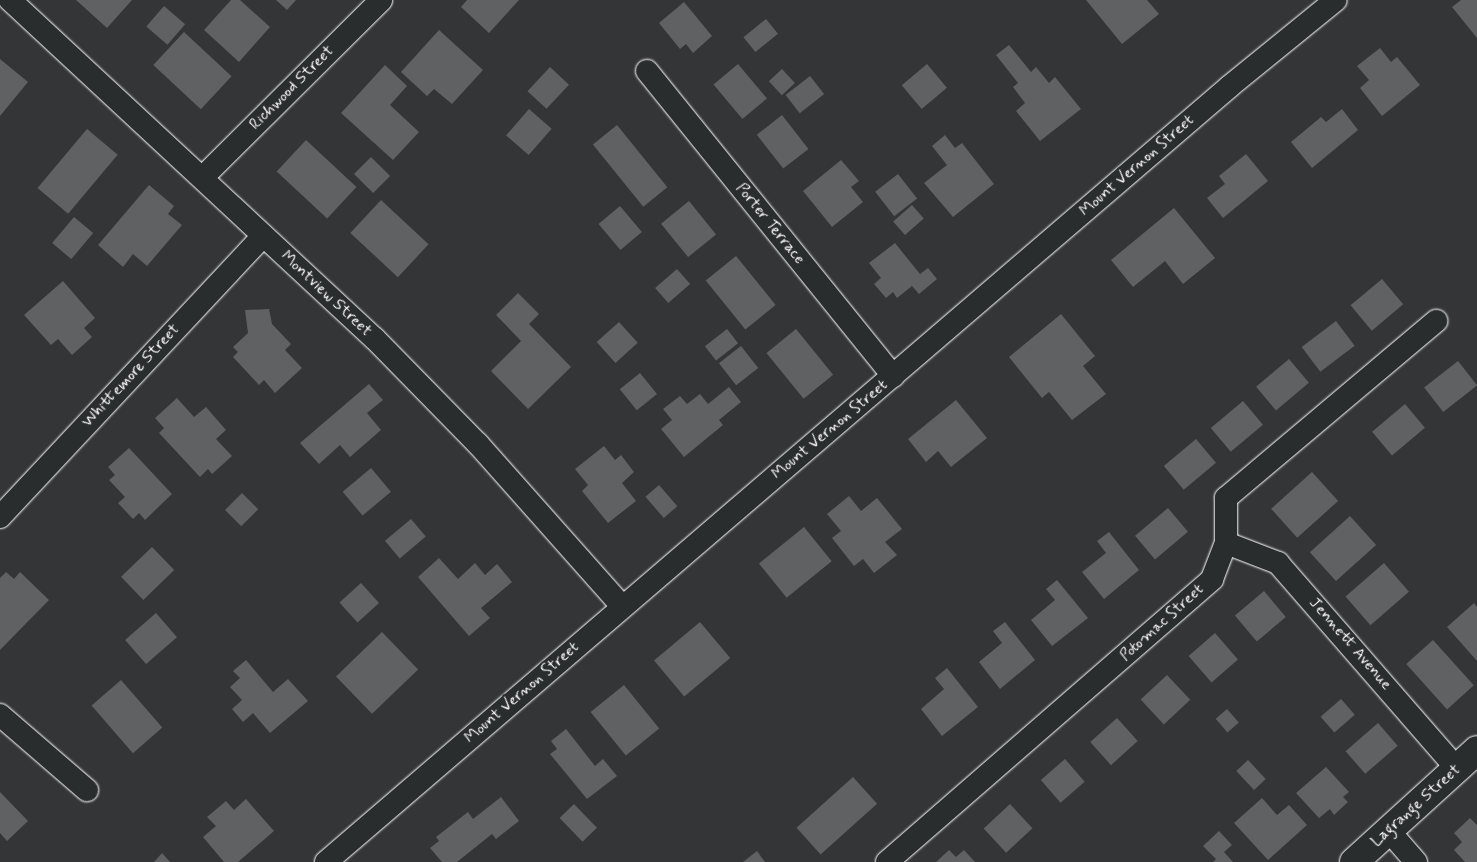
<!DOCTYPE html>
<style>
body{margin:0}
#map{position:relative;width:1477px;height:862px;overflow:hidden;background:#333536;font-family:Mynerve,sans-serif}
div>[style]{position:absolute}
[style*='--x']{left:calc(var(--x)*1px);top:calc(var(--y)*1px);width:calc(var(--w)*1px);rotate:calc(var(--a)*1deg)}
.building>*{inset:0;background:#5f6162;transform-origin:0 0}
.roads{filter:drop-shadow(0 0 1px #fff) drop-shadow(0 0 1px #fff)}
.street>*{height:22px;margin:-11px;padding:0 11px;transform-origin:11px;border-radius:11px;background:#2a2d2e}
.secondary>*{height:28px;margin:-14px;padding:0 14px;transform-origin:14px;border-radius:14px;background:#2a2d2e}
span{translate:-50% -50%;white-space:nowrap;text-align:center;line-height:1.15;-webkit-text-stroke:4px #2a2d2e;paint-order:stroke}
.street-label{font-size:16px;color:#fff}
</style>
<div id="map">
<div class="building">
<i style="clip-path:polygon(76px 0,132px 0,107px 28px)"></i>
<i style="clip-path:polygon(231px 0,240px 0,270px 27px,239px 62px,204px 30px)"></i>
<i style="clip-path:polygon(276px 0,296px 0,287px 10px)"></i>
<i style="clip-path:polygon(467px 0,519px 0,489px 33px,461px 7px)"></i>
<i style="clip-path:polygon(1086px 0,1147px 0,1159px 14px,1122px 44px)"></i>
<i style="clip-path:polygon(1461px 0,1477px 0,1477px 38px,1452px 7px)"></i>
<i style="clip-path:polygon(684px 2px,712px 36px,693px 53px,686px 44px,680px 49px,659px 23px)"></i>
<i style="left:164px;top:6px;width:28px;height:27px;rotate:41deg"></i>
<i style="left:766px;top:19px;width:19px;height:29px;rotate:51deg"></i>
<i style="clip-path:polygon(439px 30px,483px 70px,452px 104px,434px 89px,427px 96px,401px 72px)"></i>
<i style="left:184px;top:32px;width:65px;height:45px;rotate:43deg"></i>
<i style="clip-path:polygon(1009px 45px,1031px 72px,1036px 67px,1049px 83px,1055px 77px,1081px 109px,1040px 141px,1016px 111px,1025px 103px,1013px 87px,1018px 83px,996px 55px)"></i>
<i style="clip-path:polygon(1380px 48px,1391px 62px,1397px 57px,1420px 85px,1382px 116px,1360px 88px,1369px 80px,1357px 66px)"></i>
<i style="clip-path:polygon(0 59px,28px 82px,0 116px)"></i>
<i style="left:738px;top:64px;width:45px;height:32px;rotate:50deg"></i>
<i style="left:927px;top:64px;width:31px;height:33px;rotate:50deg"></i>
<i style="clip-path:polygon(385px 65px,407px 86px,390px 105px,419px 132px,393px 160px,341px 113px)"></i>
<i style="left:550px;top:67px;width:26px;height:33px;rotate:43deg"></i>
<i style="left:782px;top:69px;width:19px;height:18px;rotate:47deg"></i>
<i style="left:810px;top:76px;width:23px;height:31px;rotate:52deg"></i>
<i style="left:529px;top:109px;width:30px;height:35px;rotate:41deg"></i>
<i style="clip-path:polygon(1342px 109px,1358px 130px,1312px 168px,1291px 142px,1321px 117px,1326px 122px)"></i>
<i style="left:782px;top:115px;width:43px;height:32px;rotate:52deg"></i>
<i style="left:617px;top:125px;width:80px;height:31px;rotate:51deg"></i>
<i style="left:87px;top:129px;width:40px;height:77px;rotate:40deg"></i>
<i style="clip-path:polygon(945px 135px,955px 148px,962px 143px,994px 184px,953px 217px,924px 183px,947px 165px,932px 146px)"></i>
<i style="left:306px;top:140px;width:69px;height:43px;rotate:43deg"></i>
<i style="clip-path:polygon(1246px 154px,1268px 181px,1223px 218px,1207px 198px,1225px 184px,1219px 176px)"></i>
<i style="left:371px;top:157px;width:27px;height:24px;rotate:45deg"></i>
<i style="clip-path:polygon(841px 160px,859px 181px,851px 187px,863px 202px,832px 227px,803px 191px)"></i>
<i style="left:898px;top:174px;width:31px;height:29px;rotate:52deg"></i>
<i style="clip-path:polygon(149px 185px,174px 206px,168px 214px,182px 225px,147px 266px,133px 254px,123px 267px,98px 245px)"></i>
<i style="left:381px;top:200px;width:65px;height:45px;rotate:43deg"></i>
<i style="left:689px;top:201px;width:43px;height:36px;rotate:51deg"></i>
<i style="left:912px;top:205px;width:18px;height:25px;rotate:49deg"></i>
<i style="left:620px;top:206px;width:34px;height:28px;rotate:50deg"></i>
<i style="clip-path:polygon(1174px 208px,1215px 258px,1183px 284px,1165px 261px,1133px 287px,1111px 260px)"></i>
<i style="left:74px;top:217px;width:25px;height:34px;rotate:40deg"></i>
<i style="clip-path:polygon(895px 243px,920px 274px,928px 268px,937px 279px,919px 294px,912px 286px,897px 298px,893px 292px,886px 298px,874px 284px,881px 278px,869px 263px)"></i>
<i style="left:736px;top:256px;width:63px;height:39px;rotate:51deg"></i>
<i style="left:677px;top:269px;width:20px;height:29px;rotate:49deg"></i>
<i style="left:1382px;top:279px;width:33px;height:41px;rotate:50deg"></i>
<i style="clip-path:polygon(63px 281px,95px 318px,84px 328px,92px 337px,72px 355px,58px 339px,51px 345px,24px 315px)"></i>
<i style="clip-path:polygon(518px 293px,539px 314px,529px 324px,571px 367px,528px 409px,491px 371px,521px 341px,496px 315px)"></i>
<i style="clip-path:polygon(269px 309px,272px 324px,291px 344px,285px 350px,302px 368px,275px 393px,264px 380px,259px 385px,233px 357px,238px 352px,233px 347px,248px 333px,245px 310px)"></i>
<i style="clip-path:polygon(1061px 314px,1095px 356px,1083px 366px,1106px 394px,1072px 420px,1049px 392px,1042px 398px,1009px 357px)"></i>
<i style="left:1336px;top:321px;width:31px;height:43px;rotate:53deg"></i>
<i style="left:619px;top:322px;width:28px;height:30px;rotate:48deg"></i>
<i style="left:727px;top:329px;width:18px;height:28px;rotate:52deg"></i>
<i style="left:796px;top:329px;width:59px;height:38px;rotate:51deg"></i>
<i style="left:741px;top:346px;width:28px;height:28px;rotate:52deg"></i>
<i style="left:1289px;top:359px;width:31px;height:43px;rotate:50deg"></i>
<i style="left:1458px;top:361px;width:31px;height:43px;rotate:52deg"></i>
<i style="left:640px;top:373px;width:27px;height:26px;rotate:51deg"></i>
<i style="clip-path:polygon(369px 384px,383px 400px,367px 413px,381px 430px,350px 457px,340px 445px,319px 464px,300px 443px)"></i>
<i style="clip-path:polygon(729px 387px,741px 402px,719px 420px,723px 425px,684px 457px,661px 429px,672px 420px,663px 409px,680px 396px,687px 404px,700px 394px,708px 404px)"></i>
<i style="clip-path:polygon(177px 398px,194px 417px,206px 407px,226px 430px,216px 439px,232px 456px,212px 474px,208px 469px,200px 477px,159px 433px,164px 428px,155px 418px)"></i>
<i style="clip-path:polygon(956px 400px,987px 438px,951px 467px,938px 451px,926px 462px,908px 439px)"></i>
<i style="left:1243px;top:401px;width:31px;height:42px;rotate:50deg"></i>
<i style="left:1405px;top:404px;width:31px;height:43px;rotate:50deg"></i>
<i style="left:1196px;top:439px;width:31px;height:42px;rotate:50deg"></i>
<i style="clip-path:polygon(604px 446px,615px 460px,621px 455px,634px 472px,622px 483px,636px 501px,608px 523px,582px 491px,588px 485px,575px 469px)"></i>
<i style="clip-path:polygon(129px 448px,172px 494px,145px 520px,139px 513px,133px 519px,118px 503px,125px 497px,109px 480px,115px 475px,108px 467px)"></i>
<i style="left:371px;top:468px;width:31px;height:37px;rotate:50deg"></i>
<i style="left:1312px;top:472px;width:39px;height:55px;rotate:48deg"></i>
<i style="left:659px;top:485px;width:28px;height:18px;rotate:49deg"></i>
<i style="left:242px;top:493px;width:23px;height:24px;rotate:45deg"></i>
<i style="clip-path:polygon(849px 496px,861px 511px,877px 498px,902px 529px,885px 542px,897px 555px,874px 573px,863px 559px,854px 566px,832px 538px,841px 531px,827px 514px)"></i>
<i style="left:1168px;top:508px;width:31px;height:43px;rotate:50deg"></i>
<i style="left:1350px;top:516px;width:39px;height:54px;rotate:48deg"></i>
<i style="left:411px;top:519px;width:23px;height:34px;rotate:50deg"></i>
<i style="left:804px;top:527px;width:44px;height:58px;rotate:51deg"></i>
<i style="clip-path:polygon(1109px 532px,1139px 570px,1104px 599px,1082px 572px,1106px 553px,1097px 541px)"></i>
<i style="left:152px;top:547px;width:32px;height:43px;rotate:46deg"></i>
<i style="clip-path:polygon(439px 558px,458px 579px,475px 563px,485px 575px,497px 564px,512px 582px,481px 608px,490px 618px,469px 636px,418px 577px)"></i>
<i style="left:1384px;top:563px;width:38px;height:51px;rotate:49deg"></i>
<i style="clip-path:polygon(6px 572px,14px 579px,20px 572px,49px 600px,0 650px,0 578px)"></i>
<i style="clip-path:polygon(1057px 580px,1088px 618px,1052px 646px,1031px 620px,1055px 600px,1046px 589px)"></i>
<i style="left:361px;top:583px;width:27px;height:29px;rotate:48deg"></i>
<i style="left:1264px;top:591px;width:34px;height:38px;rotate:50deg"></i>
<i style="clip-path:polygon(1474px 603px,1477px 607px,1477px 661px,1447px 627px)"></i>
<i style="left:156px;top:613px;width:32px;height:41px;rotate:49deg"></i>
<i style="left:700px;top:622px;width:47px;height:60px;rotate:50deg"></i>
<i style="clip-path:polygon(1005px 622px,1035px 660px,1000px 689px,979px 662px,1002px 643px,993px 631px)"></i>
<i style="left:382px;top:632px;width:52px;height:64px;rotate:46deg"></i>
<i style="left:1215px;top:633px;width:35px;height:35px;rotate:49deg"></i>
<i style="left:1433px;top:640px;width:61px;height:36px;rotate:48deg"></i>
<i style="clip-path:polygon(246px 660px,273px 692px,288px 679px,308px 701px,270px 733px,253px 713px,243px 722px,232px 709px,242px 700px,230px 687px,240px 678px,233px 671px)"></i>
<i style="clip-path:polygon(947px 668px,978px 707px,942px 736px,921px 709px,944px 689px,935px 678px)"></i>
<i style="left:1167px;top:675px;width:34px;height:36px;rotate:47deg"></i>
<i style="left:121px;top:680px;width:63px;height:39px;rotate:49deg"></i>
<i style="left:624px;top:685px;width:56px;height:43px;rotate:51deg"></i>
<i style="left:1341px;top:699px;width:21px;height:27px;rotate:49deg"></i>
<i style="left:1227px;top:709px;width:18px;height:15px;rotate:49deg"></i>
<i style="left:1117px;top:718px;width:31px;height:36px;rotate:48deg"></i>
<i style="left:1378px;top:723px;width:30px;height:43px;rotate:49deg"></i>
<i style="clip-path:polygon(566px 729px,595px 766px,603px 759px,617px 776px,587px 799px,550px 754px,557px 749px,551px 741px)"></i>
<i style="left:1065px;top:759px;width:30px;height:32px;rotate:49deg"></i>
<i style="left:1248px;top:760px;width:26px;height:16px;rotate:47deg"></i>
<i style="clip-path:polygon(1326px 767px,1349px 792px,1343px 797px,1348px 802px,1334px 815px,1330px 809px,1319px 818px,1296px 793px)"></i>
<i style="left:853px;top:777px;width:36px;height:76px;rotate:48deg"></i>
<i style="clip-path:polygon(0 792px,28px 821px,7px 841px,0 833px)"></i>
<i style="clip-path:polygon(501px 797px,519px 821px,496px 839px,492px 834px,457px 862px,442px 862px,430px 848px,439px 841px,436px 837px,468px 812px,473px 819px)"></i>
<i style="clip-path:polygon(1262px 798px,1277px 815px,1289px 805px,1307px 825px,1268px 860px,1234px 823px)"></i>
<i style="clip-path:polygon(246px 799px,274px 831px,238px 862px,224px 862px,203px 837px,216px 826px,207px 817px,226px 801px,234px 810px)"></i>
<i style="left:574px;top:804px;width:33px;height:20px;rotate:46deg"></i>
<i style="left:1010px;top:804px;width:33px;height:36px;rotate:47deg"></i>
<i style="clip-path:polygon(1470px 818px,1477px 825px,1477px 862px,1465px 862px,1454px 850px,1462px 842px,1454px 833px)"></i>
<i style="clip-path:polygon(1219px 831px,1232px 845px,1224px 852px,1233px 862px,1213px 862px,1216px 859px,1203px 846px)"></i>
<i style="clip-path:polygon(949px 850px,956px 857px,964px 850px,975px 862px,936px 862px)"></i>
<i style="clip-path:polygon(757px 851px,765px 862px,743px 862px)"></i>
<i style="clip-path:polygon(162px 853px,170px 862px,154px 862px)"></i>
</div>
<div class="roads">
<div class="street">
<i style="--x:10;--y:0;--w:498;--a:42.9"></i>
<i style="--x:375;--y:339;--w:147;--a:45.6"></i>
<i style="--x:478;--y:444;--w:217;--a:48.4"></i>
<i style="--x:647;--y:71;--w:392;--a:51.1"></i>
<i style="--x:203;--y:177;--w:251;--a:-44.8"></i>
<i style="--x:0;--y:517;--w:385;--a:-46.9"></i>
<i style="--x:1226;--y:543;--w:56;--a:21"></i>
<i style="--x:1278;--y:563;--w:273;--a:49"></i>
<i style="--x:0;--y:715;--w:115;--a:40.8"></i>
<i style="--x:1389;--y:831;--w:41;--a:48.9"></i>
<i style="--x:326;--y:862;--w:1191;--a:-40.64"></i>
<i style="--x:1230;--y:86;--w:136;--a:-39.1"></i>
<i style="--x:887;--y:862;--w:431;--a:-41"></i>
<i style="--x:1212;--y:579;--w:39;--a:-69"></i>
<i style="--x:1226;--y:543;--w:45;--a:-90"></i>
<i style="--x:1226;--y:498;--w:275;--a:-40.1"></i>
</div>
<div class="secondary">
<i style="--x:1354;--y:862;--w:166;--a:-42.3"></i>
</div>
</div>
<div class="street-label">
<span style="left:292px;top:88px;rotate:-45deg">Richwood Street</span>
<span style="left:1137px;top:166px;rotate:-41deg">Mount Vernon Street</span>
<span style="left:770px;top:224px;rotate:51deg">Porter Terrace</span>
<span style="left:326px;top:294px;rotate:43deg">Montview Street</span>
<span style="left:131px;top:376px;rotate:-47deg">Whittemore Street</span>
<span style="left:830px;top:430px;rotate:-40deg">Mount Vernon Street</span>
<span style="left:1162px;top:623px;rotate:-42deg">Potomac Street</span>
<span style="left:1350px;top:644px;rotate:49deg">Jennett Avenue</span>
<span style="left:522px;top:693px;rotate:-41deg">Mount Vernon Street</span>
<span style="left:1416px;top:806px;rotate:-42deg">Lagrange Street</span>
</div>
</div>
